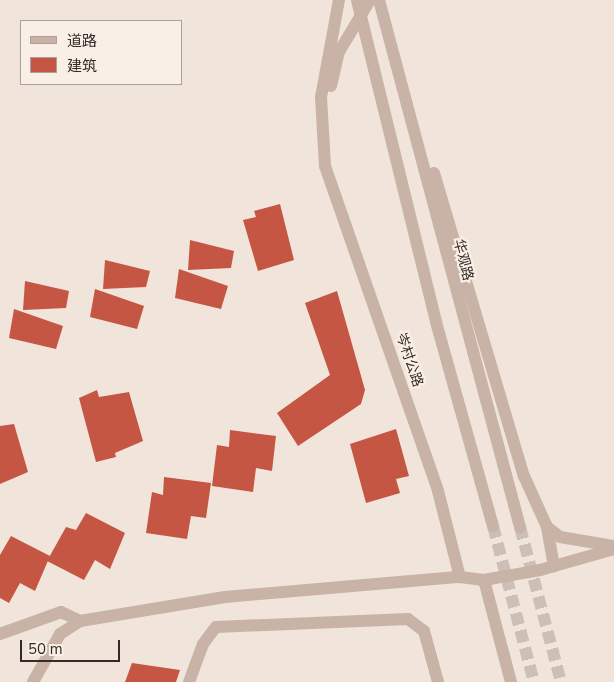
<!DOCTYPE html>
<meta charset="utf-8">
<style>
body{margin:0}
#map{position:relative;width:614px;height:682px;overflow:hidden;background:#f1e4da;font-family:"Nunito Sans","Noto Sans SC",sans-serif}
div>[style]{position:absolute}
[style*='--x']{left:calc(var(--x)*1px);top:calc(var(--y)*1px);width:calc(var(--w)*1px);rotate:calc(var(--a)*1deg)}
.building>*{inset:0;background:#c55644}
.minor-tunnel>*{height:12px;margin-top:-6px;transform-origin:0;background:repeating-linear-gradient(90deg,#ccbfb6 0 12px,transparent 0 18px)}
.minor>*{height:12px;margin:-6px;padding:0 6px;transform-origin:6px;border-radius:6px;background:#c9b2a6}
span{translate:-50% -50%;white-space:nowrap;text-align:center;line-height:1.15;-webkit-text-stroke:4.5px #f9efe7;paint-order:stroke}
.street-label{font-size:14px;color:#362a27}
.legend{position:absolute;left:20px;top:20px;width:162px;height:65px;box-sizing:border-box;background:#f9efe7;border:1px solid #aba09a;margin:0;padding:6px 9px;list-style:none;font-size:15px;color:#362a27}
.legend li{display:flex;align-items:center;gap:10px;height:25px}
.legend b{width:25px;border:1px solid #aba09a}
.scale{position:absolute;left:20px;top:640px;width:100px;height:22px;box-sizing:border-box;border:2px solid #362a27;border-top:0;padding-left:6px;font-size:15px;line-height:18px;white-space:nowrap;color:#362a27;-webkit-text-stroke:4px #f9efe7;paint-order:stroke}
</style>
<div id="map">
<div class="building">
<i style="clip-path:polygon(280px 204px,294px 260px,258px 271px,243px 220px,256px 217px,254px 211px)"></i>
<i style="clip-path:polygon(190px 240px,234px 251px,231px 268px,188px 270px)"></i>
<i style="clip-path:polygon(105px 260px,150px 271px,146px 287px,103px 289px)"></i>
<i style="clip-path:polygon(179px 269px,228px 286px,221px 309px,175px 298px)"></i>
<i style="clip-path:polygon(25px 281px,69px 291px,66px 308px,23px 310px)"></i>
<i style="clip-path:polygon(95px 289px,144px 306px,137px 329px,90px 317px)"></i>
<i style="clip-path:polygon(337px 291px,365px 390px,361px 404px,298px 446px,277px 413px,330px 375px,305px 303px)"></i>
<i style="clip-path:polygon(14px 309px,63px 326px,56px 349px,9px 338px)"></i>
<i style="clip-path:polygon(97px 390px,99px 397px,129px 392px,143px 441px,115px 453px,116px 457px,96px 462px,79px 398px)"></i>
<i style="clip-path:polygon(14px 424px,28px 472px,0 484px,0 426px)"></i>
<i style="clip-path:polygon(396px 429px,409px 476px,396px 479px,400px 493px,366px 503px,350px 444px)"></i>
<i style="clip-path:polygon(230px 430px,276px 436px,272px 471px,256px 468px,253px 492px,212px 486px,217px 445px,229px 447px)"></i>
<i style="clip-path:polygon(164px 477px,211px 483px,206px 518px,191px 516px,187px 539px,146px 533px,152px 492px,163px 495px)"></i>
<i style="clip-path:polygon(86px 513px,125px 533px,110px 569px,95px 560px,84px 580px,47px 561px,66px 527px,76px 530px)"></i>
<i style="clip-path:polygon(11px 536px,50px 556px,35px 591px,20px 583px,9px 603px,0 598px,0 555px)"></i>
<i style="clip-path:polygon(132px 663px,180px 670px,176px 682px,125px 682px)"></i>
</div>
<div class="minor-tunnel">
<i style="--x:493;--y:526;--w:161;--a:75.3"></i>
<i style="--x:520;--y:527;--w:160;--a:75.2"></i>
</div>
<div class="minor">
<i style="--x:339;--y:0;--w:99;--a:100.5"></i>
<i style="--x:321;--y:97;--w:69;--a:86.7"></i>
<i style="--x:325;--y:166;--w:344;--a:70.8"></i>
<i style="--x:438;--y:491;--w:89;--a:75.7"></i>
<i style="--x:357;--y:0;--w:332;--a:76.2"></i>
<i style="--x:436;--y:322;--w:212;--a:74.4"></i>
<i style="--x:379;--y:0;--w:546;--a:75.02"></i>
<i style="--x:331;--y:86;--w:35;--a:-77"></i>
<i style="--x:339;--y:52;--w:61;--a:-59.2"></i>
<i style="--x:434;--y:173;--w:316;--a:73.5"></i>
<i style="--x:524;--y:476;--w:56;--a:65.7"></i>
<i style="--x:547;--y:527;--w:40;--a:80"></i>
<i style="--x:547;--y:527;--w:16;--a:38"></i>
<i style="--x:560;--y:537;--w:55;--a:9.5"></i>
<i style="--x:484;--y:580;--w:106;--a:75.2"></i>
<i style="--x:0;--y:634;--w:65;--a:-19.8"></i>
<i style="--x:61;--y:612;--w:21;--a:25"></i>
<i style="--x:33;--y:682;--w:55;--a:-60.6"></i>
<i style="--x:60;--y:634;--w:24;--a:-33"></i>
<i style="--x:80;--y:621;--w:147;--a:-9.4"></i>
<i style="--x:225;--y:597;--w:236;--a:-4.9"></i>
<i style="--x:460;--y:577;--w:24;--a:7"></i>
<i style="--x:484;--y:580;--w:57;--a:-10.1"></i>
<i style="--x:540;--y:570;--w:77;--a:-15.8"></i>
<i style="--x:189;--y:682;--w:40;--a:-69.8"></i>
<i style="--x:203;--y:644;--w:21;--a:-53"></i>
<i style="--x:216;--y:627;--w:192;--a:-2.4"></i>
<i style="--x:408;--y:619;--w:20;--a:37"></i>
<i style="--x:424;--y:631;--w:53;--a:74.6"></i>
</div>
<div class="street-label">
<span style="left:463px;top:260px;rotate:76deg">华观路</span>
<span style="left:409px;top:360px;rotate:71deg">岑村公路</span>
</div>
<ul class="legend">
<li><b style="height:6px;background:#c9b2a6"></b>道路</li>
<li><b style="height:14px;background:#c55644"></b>建筑</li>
</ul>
<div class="scale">50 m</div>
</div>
